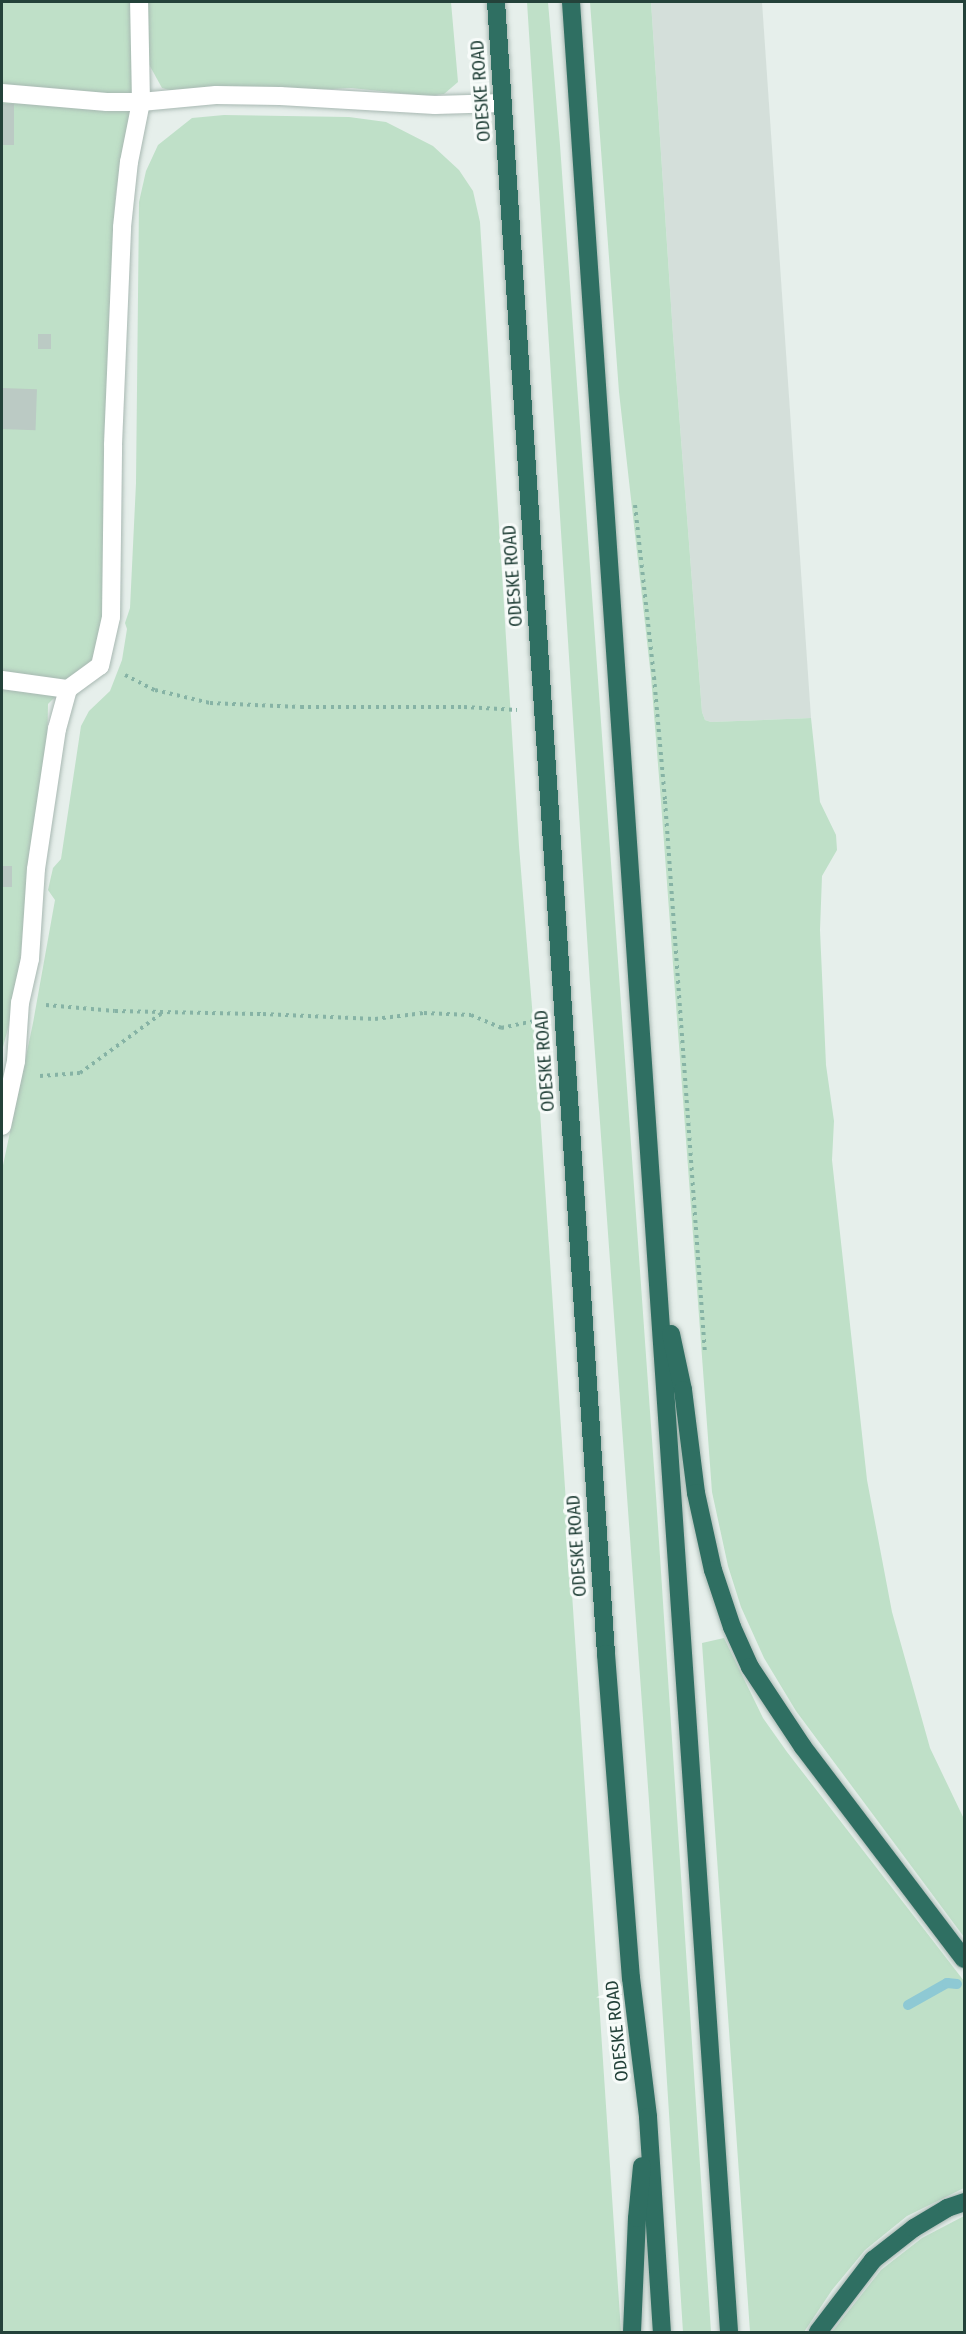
<!DOCTYPE html>
<style>
body{margin:0}
#map{position:relative;width:966px;height:2334px;overflow:hidden;background:#e6efeb;font-family:"Fira Sans Condensed",sans-serif}
div>[style]{position:absolute}
[style*='--x']{left:calc(var(--x)*1px);top:calc(var(--y)*1px);width:calc(var(--w)*1px);rotate:calc(var(--a)*1deg)}
.built>*{inset:0;background:#d4dfda}
.green>*{inset:0;background:#bfe0c8}
.stream>*{height:10px;margin:-5px;padding:0 5px;transform-origin:5px;border-radius:5px;background:#8ec9d4}
.building>*{inset:0;background:#bbcac4;transform-origin:0 0}
.path>*{height:4px;margin-top:-2px;transform-origin:0;background:repeating-linear-gradient(90deg,#86b3a5 0 3px,transparent 0 7.5px)}
.roads{filter:drop-shadow(0 0 2px #a8b8b2) drop-shadow(0 0 2px #a8b8b2)}
.lane>*{height:18px;margin:-9px;padding:0 9px;transform-origin:9px;border-radius:9px;background:#fff}
.highway>*{height:18px;margin:-9px;padding:0 9px;transform-origin:9px;border-radius:9px;background:#2f6f62}
span{translate:-50% -50%;white-space:nowrap;text-align:center;line-height:1.15;-webkit-text-stroke:6px #f7fbf9;paint-order:stroke}
.street-label{font-size:18px;color:#24423a}
.frame{position:absolute;inset:0;border:3px solid #24423a;pointer-events:none}
</style>
<div id="map">
<div class="built">
<i style="clip-path:polygon(651px 2px,762px 2px,811px 718px,711px 722px,705px 720px,702px 712px,673px 335px)"></i>
</div>
<div class="green">
<i style="clip-path:polygon(2px 2px,133px 2px,132px 112px,116px 190px,113px 230px,104px 446px,103px 629px,92px 660px,48px 704px,47px 757px,25px 908px,17px 994px,2px 1051px)"></i>
<i style="clip-path:polygon(147px 2px,451px 2px,458px 82px,444px 94px,427px 96px,351px 88px,239px 94px,173px 91px,162px 88px,146px 59px)"></i>
<i style="clip-path:polygon(527px 2px,548px 2px,560px 145px,656px 1496px,711px 2332px,683px 2332px,649px 1801px,590px 984px)"></i>
<i style="clip-path:polygon(590px 2px,651px 2px,673px 335px,702px 712px,705px 720px,711px 722px,811px 718px,820px 802px,836px 835px,837px 850px,822px 876px,820px 930px,826px 1065px,834px 1121px,832px 1160px,867px 1480px,892px 1612px,930px 1748px,964px 1819px,964px 1937px,796px 1711px,764px 1658px,741px 1607px,728px 1566px,712px 1492px,661px 802px,651px 677px,619px 392px)"></i>
<i style="clip-path:polygon(224px 115px,349px 117px,386px 122px,433px 146px,459px 170px,473px 191px,480px 222px,519px 846px,538px 1081px,621px 2332px,2px 2332px,2px 1170px,33px 1023px,55px 900px,48px 890px,53px 868px,61px 859px,81px 726px,89px 711px,110px 691px,122px 660px,127px 629px,125px 623px,130px 608px,136px 483px,139px 202px,146px 171px,158px 145px,192px 118px)"></i>
<i style="clip-path:polygon(724px 1638px,763px 1718px,787px 1752px,964px 1981px,964px 2188px,907px 2216px,865px 2250px,832px 2290px,804px 2332px,750px 2332px,702px 1643px)"></i>
<i style="clip-path:polygon(964px 2216px,964px 2332px,832px 2332px,881px 2270px,922px 2238px)"></i>
</div>
<div class="stream">
<i style="--x:908;--y:2005;--w:45;--a:-29.4"></i>
<i style="--x:947;--y:1983;--w:10;--a:6"></i>
</div>
<div class="building">
<i style="left:2px;top:104px;width:12px;height:41px"></i>
<i style="left:38px;top:334px;width:13px;height:15px"></i>
<i style="left:2px;top:388px;width:35px;height:41px;rotate:2deg"></i>
<i style="left:12px;top:866px;width:21px;height:10px;rotate:90deg"></i>
</div>
<div class="path">
<i style="--x:635;--y:505;--w:173;--a:83.7"></i>
<i style="--x:654;--y:677;--w:124;--a:84.9"></i>
<i style="--x:665;--y:801;--w:553;--a:85.86"></i>
<i style="--x:125;--y:675;--w:34;--a:27"></i>
<i style="--x:155;--y:690;--w:57;--a:13.3"></i>
<i style="--x:210;--y:703;--w:91;--a:2.5"></i>
<i style="--x:301;--y:707;--w:163;--a:0"></i>
<i style="--x:464;--y:707;--w:53;--a:3.2"></i>
<i style="--x:46;--y:1005;--w:69;--a:5"></i>
<i style="--x:115;--y:1011;--w:148;--a:1.2"></i>
<i style="--x:263;--y:1014;--w:112;--a:2.6"></i>
<i style="--x:375;--y:1019;--w:49;--a:-7"></i>
<i style="--x:424;--y:1013;--w:47;--a:2.4"></i>
<i style="--x:471;--y:1015;--w:33;--a:23"></i>
<i style="--x:501;--y:1028;--w:39;--a:-12"></i>
<i style="--x:40;--y:1076;--w:40;--a:-4.3"></i>
<i style="--x:80;--y:1073;--w:102;--a:-36.2"></i>
</div>
<div class="roads">
<div class="lane">
<i style="--x:2;--y:93;--w:105;--a:4.9"></i>
<i style="--x:107;--y:102;--w:34;--a:0"></i>
<i style="--x:141;--y:102;--w:75;--a:-5.3"></i>
<i style="--x:216;--y:95;--w:64;--a:0.9"></i>
<i style="--x:280;--y:96;--w:155;--a:3.3"></i>
<i style="--x:435;--y:105;--w:68;--a:-1.7"></i>
<i style="--x:2;--y:680;--w:67;--a:7.8"></i>
<i style="--x:2;--y:1126;--w:66;--a:-77.8"></i>
<i style="--x:16;--y:1061;--w:58;--a:-86.1"></i>
<i style="--x:20;--y:1003;--w:45;--a:-77.2"></i>
<i style="--x:30;--y:959;--w:90;--a:-86.2"></i>
<i style="--x:36;--y:869;--w:142;--a:-81.5"></i>
<i style="--x:57;--y:729;--w:41;--a:-74.6"></i>
<i style="--x:68;--y:689;--w:39;--a:-36"></i>
<i style="--x:100;--y:666;--w:50;--a:-77.3"></i>
<i style="--x:111;--y:617;--w:172;--a:-89.3"></i>
<i style="--x:113;--y:445;--w:218;--a:-87.6"></i>
<i style="--x:122;--y:227;--w:65;--a:-83.9"></i>
<i style="--x:129;--y:162;--w:61;--a:-78.7"></i>
<i style="--x:141;--y:102;--w:100;--a:-91.1"></i>
</div>
<div class="highway">
<i style="--x:496;--y:2;--w:1656;--a:86.19"></i>
<i style="--x:606;--y:1654;--w:325;--a:85.6"></i>
<i style="--x:631;--y:1978;--w:140;--a:83"></i>
<i style="--x:648;--y:2117;--w:215;--a:86.3"></i>
<i style="--x:571;--y:2;--w:2335;--a:86.12"></i>
<i style="--x:671;--y:1334;--w:57;--a:77.9"></i>
<i style="--x:683;--y:1390;--w:104;--a:82.8"></i>
<i style="--x:696;--y:1493;--w:79;--a:77.6"></i>
<i style="--x:713;--y:1570;--w:60;--a:71.6"></i>
<i style="--x:732;--y:1627;--w:44;--a:65.8"></i>
<i style="--x:750;--y:1667;--w:96;--a:56.5"></i>
<i style="--x:803;--y:1747;--w:266;--a:52.8"></i>
<i style="--x:632;--y:2332;--w:114;--a:-87.5"></i>
<i style="--x:637;--y:2218;--w:52;--a:-84.5"></i>
<i style="--x:818;--y:2332;--w:91;--a:-52.6"></i>
<i style="--x:873;--y:2260;--w:52;--a:-38"></i>
<i style="--x:914;--y:2228;--w:39;--a:-31"></i>
<i style="--x:947;--y:2208;--w:18;--a:-19"></i>
</div>
</div>
<div class="street-label">
<span style="left:481px;top:91px;rotate:-94deg">ODESKE ROAD</span>
<span style="left:513px;top:576px;rotate:-94deg">ODESKE ROAD</span>
<span style="left:545px;top:1061px;rotate:-94deg">ODESKE ROAD</span>
<span style="left:577px;top:1546px;rotate:-94deg">ODESKE ROAD</span>
<span style="left:617px;top:2031px;rotate:-96deg">ODESKE ROAD</span>
</div>
<div class="frame"></div>
</div>
